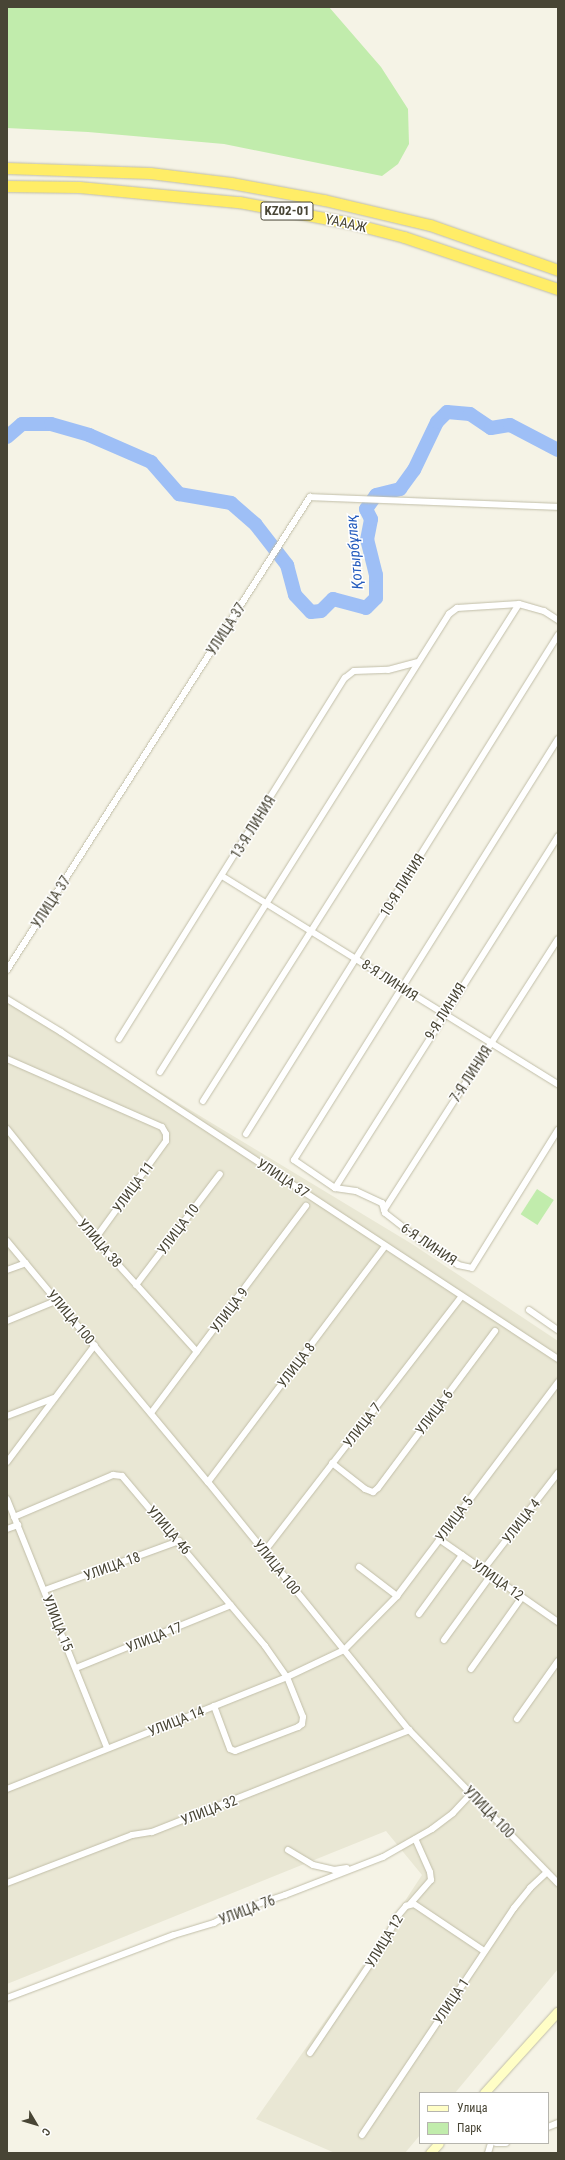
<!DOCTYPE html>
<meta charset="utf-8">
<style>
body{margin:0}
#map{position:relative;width:565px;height:2160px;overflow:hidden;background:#f5f3e6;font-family:"Roboto Condensed",sans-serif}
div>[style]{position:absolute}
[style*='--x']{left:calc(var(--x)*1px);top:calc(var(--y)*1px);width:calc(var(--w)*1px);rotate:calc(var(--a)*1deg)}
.residential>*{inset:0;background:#e9e7d4}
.green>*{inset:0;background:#c1ecac;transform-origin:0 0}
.river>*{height:14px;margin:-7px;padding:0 7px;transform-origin:7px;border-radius:7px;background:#9ebff6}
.roads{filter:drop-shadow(0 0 1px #c1bea8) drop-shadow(0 0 1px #c1bea8)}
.street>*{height:6px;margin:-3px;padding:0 3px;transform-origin:3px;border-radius:3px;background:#fff}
.secondary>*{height:9px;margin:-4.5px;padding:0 4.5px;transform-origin:4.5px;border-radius:4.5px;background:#fffec6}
.highway>*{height:11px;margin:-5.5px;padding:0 5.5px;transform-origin:5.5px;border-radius:5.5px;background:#ffed67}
span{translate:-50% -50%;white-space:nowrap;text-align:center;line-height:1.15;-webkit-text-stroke:3px #fff;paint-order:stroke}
.shield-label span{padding:1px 3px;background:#fff;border:1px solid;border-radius:3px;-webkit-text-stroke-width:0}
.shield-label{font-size:13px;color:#484535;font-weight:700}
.street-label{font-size:14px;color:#484535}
.water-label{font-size:15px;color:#255cbd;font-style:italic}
.frame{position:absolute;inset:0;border:8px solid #484535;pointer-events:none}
.legend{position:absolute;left:419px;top:2092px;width:130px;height:52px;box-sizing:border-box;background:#fff;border:1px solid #b6b5ae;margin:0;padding:5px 7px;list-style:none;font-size:12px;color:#484535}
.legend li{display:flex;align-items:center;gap:8px;height:20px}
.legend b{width:20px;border:1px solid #b6b5ae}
.north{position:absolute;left:16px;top:2104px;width:40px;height:40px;-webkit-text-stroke:3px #fff;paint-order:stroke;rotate:128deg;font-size:11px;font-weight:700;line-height:16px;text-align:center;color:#484535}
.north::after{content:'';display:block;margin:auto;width:14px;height:18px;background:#484535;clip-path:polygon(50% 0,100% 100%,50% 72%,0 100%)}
</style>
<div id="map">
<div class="residential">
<i style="clip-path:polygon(7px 999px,412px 1244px,558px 1341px,558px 1969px,455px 2093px,420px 2093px,420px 2135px,405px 2153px,335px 2153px,256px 2119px,341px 1998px,422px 1875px,386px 1831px,7px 1984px)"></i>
</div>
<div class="green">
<i style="clip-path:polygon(7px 7px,329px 7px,381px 67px,408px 109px,409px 144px,398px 164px,382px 176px,224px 144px,88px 132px,7px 128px)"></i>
<i style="left:537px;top:1189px;width:20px;height:30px;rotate:33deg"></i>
</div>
<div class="river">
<i style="--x:7;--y:437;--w:20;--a:-41"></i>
<i style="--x:22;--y:424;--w:29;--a:0"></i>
<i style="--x:51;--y:424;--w:40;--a:16"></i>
<i style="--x:89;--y:435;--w:68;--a:23.5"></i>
<i style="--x:151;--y:462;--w:43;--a:48.8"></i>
<i style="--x:179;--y:494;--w:53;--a:9.8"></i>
<i style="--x:231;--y:503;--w:33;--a:41"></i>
<i style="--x:256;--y:525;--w:51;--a:52.2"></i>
<i style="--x:287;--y:565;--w:31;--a:75"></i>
<i style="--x:295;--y:595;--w:23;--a:47"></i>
<i style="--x:311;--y:612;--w:10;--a:-6"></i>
<i style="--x:321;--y:611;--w:17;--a:-45"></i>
<i style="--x:333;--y:599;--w:34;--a:15"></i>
<i style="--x:366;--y:608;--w:14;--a:-45"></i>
<i style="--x:376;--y:598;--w:23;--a:-90"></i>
<i style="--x:376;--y:575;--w:36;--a:-104"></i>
<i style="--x:367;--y:540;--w:21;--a:-79"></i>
<i style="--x:371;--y:519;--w:11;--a:-117"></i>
<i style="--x:366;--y:509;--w:17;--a:-54"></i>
<i style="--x:376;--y:495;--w:25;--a:-14"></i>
<i style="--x:400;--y:489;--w:24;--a:-54"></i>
<i style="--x:414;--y:470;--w:53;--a:-64.4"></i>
<i style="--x:437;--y:422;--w:14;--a:-45"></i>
<i style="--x:447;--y:412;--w:23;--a:5"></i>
<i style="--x:470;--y:414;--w:25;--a:34"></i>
<i style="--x:491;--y:428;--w:19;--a:-9"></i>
<i style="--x:510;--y:425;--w:54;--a:27.5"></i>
</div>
<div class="roads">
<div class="street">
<i style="--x:558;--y:739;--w:497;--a:122.1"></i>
<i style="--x:294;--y:1160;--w:50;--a:34.3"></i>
<i style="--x:335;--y:1188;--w:21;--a:8"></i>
<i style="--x:356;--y:1191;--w:29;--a:25"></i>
<i style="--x:382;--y:1203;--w:10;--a:73"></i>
<i style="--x:385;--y:1213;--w:51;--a:37.8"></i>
<i style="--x:425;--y:1244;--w:39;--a:32"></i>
<i style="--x:458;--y:1265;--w:14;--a:12"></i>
<i style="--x:472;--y:1268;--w:163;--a:-58.1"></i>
<i style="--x:222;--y:876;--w:395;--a:31.8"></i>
<i style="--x:7;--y:970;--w:562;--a:-57.36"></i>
<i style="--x:310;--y:497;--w:248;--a:2.3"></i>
<i style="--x:7;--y:999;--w:63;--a:31.4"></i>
<i style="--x:61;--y:1032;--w:595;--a:33.34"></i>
<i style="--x:119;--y:1039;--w:426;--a:-58"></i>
<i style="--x:345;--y:678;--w:11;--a:-38"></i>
<i style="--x:354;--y:671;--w:34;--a:-2"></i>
<i style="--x:388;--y:670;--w:30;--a:-15"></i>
<i style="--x:7;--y:1059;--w:169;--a:23.7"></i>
<i style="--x:162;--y:1127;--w:8;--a:60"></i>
<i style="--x:166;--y:1134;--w:7;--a:90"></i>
<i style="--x:166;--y:1141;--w:121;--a:125.9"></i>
<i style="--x:160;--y:1072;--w:542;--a:-57.75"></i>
<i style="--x:449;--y:614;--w:10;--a:-37"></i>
<i style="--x:457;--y:608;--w:62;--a:-3.7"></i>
<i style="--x:519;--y:604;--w:26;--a:16"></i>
<i style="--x:544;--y:611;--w:17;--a:33"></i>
<i style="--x:203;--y:1101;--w:589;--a:-57.55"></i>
<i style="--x:7;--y:1129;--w:141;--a:51.3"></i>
<i style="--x:95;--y:1239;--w:152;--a:47.9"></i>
<i style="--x:246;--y:1134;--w:589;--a:-57.98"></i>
<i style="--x:335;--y:1188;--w:417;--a:-57.6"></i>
<i style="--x:384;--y:1210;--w:322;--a:-57.3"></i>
<i style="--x:7;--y:1241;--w:314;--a:50.2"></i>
<i style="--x:208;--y:1482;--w:319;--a:51"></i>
<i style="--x:409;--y:1730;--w:214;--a:45.8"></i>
<i style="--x:7;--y:1270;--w:20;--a:-20"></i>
<i style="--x:136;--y:1285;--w:139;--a:-52.9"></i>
<i style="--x:529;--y:1310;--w:35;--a:35"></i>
<i style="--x:7;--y:1321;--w:55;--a:-22.4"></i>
<i style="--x:151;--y:1413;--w:259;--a:-53.2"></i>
<i style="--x:7;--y:1416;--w:50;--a:-21"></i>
<i style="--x:7;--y:1462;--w:146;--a:-53.1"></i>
<i style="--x:332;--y:1463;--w:42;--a:38.2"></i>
<i style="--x:365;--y:1489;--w:9;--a:21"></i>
<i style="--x:373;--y:1492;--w:6;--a:-39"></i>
<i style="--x:378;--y:1488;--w:196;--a:-53.3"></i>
<i style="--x:208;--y:1482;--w:293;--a:-53.1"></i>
<i style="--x:7;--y:1499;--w:268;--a:68.1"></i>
<i style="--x:14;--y:1517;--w:108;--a:-23"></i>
<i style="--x:113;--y:1475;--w:9;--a:6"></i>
<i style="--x:122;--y:1476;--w:222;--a:49.9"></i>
<i style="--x:265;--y:1646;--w:38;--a:55"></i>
<i style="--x:287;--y:1677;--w:43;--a:68.2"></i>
<i style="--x:303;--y:1717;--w:7;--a:98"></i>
<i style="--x:302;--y:1724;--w:5;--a:143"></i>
<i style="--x:298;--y:1727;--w:67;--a:159.1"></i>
<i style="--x:235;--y:1751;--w:5;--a:-158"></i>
<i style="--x:230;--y:1749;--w:46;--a:-110.4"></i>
<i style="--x:7;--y:1529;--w:12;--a:-20"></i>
<i style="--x:439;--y:1539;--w:145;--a:34.9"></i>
<i style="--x:264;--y:1552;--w:321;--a:-52.3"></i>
<i style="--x:359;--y:1567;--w:48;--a:37.3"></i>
<i style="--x:483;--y:1570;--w:123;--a:-52.3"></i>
<i style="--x:45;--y:1590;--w:143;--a:-20.1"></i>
<i style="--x:419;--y:1614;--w:73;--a:-53.9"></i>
<i style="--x:444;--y:1640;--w:80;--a:-54.1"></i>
<i style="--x:76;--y:1668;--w:167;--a:-22.1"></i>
<i style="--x:471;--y:1669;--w:88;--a:-54.7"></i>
<i style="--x:517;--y:1719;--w:71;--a:-54.7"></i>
<i style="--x:7;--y:1789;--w:302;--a:-21.8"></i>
<i style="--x:287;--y:1677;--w:63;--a:-25.3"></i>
<i style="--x:344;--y:1650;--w:76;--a:-45.5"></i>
<i style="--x:397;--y:1596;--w:268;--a:-53"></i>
<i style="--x:288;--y:1850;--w:29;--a:31"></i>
<i style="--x:313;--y:1865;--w:22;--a:13"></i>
<i style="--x:334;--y:1870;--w:13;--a:-9"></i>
<i style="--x:7;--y:1883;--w:134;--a:-21"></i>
<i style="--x:132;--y:1835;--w:20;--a:-9"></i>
<i style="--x:152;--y:1832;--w:277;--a:-21.6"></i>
<i style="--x:410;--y:1904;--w:32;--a:-49"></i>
<i style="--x:431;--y:1880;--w:8;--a:-97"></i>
<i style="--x:430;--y:1872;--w:36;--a:-114"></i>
<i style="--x:7;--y:1998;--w:178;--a:-20.7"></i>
<i style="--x:174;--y:1935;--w:42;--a:-16.7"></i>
<i style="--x:214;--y:1923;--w:20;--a:-30"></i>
<i style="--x:231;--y:1913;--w:57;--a:-18.4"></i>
<i style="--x:285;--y:1895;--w:105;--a:-21.2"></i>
<i style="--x:383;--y:1857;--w:56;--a:-29.7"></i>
<i style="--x:432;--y:1829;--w:26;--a:-37"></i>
<i style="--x:453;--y:1813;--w:26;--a:-47"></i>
<i style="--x:310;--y:2053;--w:134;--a:-56"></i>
<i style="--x:385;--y:1942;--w:26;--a:-65"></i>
<i style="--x:396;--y:1918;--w:16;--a:-50"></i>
<i style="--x:406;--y:1906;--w:8;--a:-14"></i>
<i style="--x:414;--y:1904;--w:84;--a:33.9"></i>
<i style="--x:548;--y:2127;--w:11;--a:-22"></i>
<i style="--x:362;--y:2135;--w:273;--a:-56.2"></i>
<i style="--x:514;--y:1908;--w:26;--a:-51"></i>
<i style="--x:530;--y:1888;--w:23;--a:-43"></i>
<i style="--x:496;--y:2143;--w:10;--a:0"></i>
<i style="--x:488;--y:2153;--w:10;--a:-73"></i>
</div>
<div class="secondary">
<i style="--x:484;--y:2093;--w:110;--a:-47.9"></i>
<i style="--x:430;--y:2153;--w:13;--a:-48"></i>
</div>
<div class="highway">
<i style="--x:7;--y:168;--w:143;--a:2"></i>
<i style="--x:150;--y:173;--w:82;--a:7"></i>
<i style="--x:231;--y:183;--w:95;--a:10.4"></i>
<i style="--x:324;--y:200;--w:109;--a:13.3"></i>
<i style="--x:430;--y:225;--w:136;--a:19.4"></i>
<i style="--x:7;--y:186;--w:72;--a:0.8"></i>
<i style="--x:79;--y:187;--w:161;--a:5.4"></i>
<i style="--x:239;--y:202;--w:113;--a:10.7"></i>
<i style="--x:350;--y:223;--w:56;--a:14.5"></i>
<i style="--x:404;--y:237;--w:163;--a:18.7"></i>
</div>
</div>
<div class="shield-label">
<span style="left:287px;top:211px">KZ02-01</span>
</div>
<div class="street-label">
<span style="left:346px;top:223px;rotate:12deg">ҮАААЖ</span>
<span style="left:226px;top:629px;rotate:-57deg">УЛИЦА 37</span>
<span style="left:253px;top:827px;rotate:-58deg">13-Я ЛИНИЯ</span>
<span style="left:402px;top:885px;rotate:-58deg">10-Я ЛИНИЯ</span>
<span style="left:51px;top:902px;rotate:-57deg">УЛИЦА 37</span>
<span style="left:390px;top:980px;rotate:33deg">8-Я ЛИНИЯ</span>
<span style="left:445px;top:1011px;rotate:-58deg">9-Я ЛИНИЯ</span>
<span style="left:471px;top:1074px;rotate:-57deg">7-Я ЛИНИЯ</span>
<span style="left:283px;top:1178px;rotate:33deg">УЛИЦА 37</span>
<span style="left:133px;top:1187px;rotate:-54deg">УЛИЦА 11</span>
<span style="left:178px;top:1229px;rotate:-53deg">УЛИЦА 10</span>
<span style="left:100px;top:1243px;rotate:49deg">УЛИЦА 38</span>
<span style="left:429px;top:1244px;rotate:34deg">6-Я ЛИНИЯ</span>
<span style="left:229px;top:1310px;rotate:-53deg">УЛИЦА 9</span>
<span style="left:71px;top:1317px;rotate:50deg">УЛИЦА 100</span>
<span style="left:296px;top:1365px;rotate:-53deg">УЛИЦА 8</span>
<span style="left:434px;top:1412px;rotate:-53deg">УЛИЦА 6</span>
<span style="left:362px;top:1425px;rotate:-52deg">УЛИЦА 7</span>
<span style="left:454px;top:1519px;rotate:-53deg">УЛИЦА 5</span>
<span style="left:521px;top:1521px;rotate:-52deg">УЛИЦА 4</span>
<span style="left:169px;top:1530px;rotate:49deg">УЛИЦА 46</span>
<span style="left:112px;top:1566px;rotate:-20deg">УЛИЦА 18</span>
<span style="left:277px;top:1567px;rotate:51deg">УЛИЦА 100</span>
<span style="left:498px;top:1580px;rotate:35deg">УЛИЦА 12</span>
<span style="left:58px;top:1623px;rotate:68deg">УЛИЦА 15</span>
<span style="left:154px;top:1637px;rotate:-22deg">УЛИЦА 17</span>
<span style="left:176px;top:1721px;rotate:-22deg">УЛИЦА 14</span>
<span style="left:209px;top:1810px;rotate:-21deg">УЛИЦА 32</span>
<span style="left:489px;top:1812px;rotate:46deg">УЛИЦА 100</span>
<span style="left:247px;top:1910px;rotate:-21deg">УЛИЦА 76</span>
<span style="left:384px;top:1941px;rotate:-59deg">УЛИЦА 12</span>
<span style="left:451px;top:2001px;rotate:-56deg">УЛИЦА 1</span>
</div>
<div class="water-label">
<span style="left:355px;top:552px;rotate:-95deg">Қотырбұлақ</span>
</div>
<div class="frame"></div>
<ul class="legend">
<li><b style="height:5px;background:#fffec6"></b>Улица</li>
<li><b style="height:11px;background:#c1ecac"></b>Парк</li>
</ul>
<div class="north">С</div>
</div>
